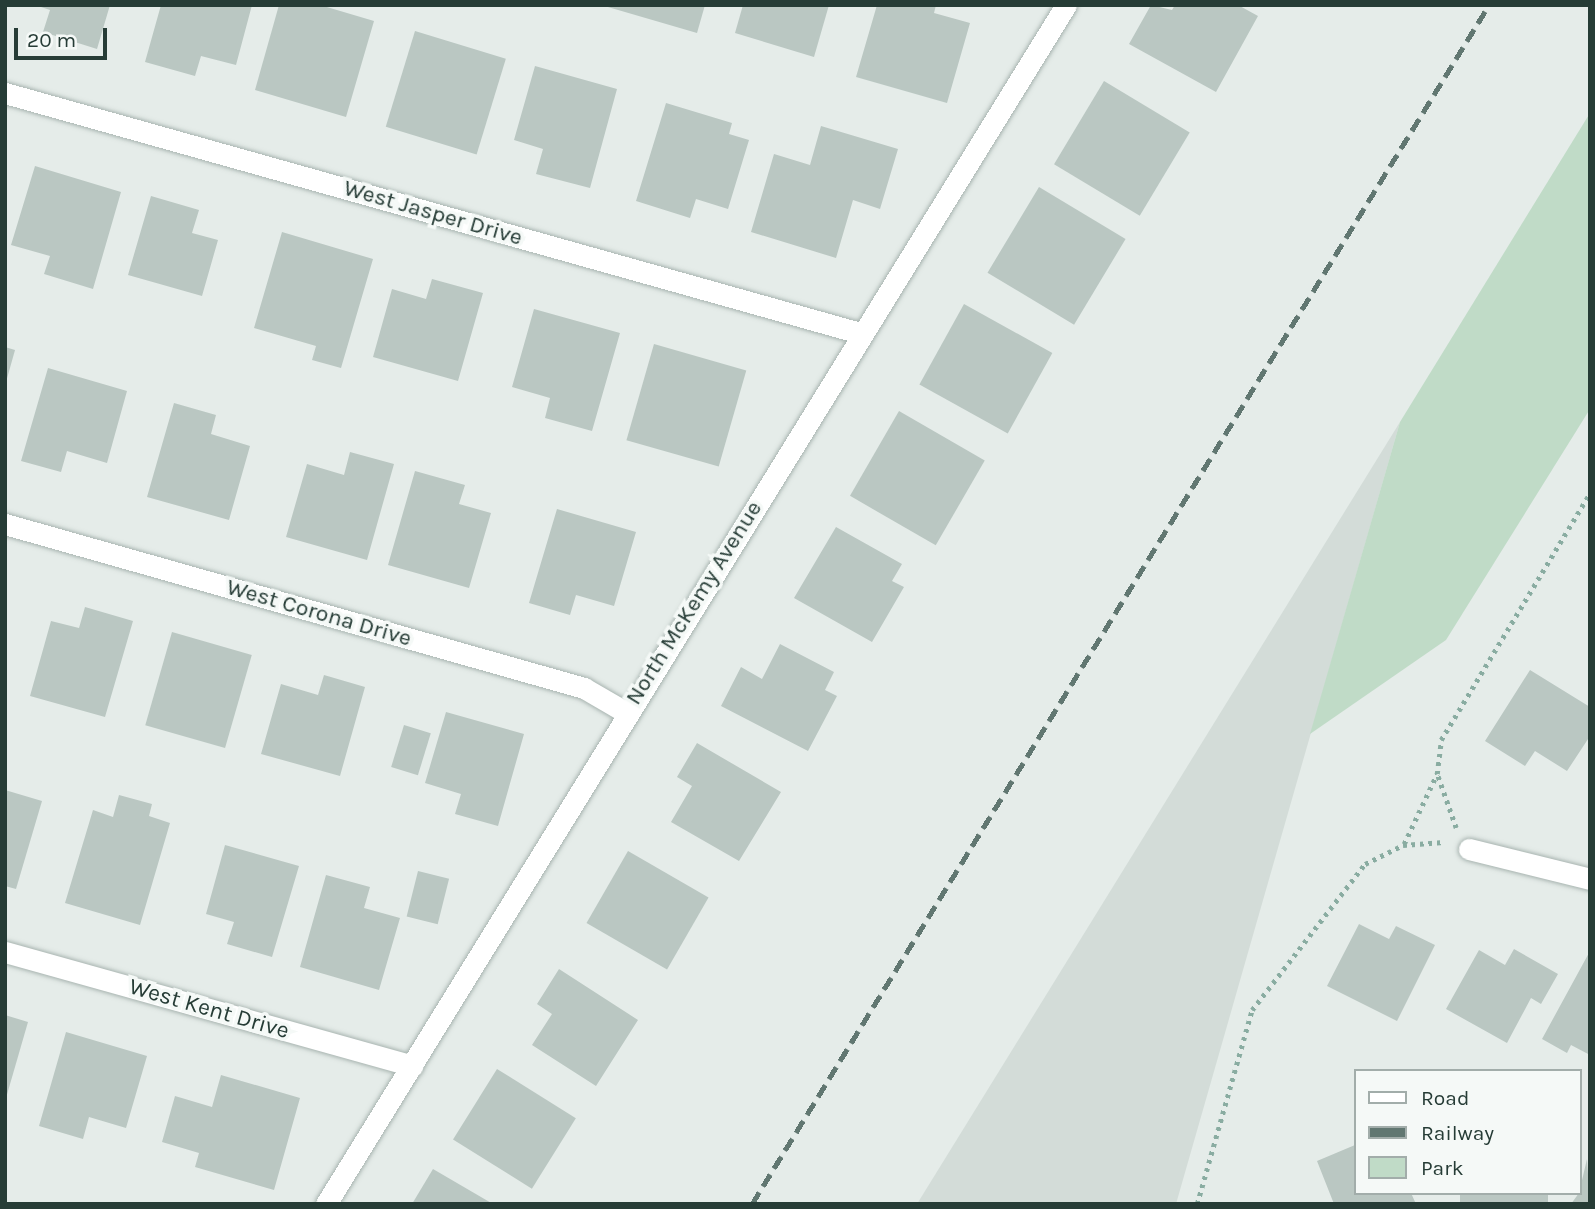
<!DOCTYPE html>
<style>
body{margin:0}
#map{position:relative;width:1595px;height:1209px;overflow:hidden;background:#e5ece9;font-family:Karla,sans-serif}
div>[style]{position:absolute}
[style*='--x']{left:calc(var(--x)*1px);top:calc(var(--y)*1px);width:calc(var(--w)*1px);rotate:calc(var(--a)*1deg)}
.built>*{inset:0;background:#d3dcd8}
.green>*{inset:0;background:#c0dbc7}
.building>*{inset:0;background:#bac7c2;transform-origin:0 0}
.path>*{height:4.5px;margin-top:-2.25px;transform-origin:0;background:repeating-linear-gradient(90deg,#89aca1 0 3.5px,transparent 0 8.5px)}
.roads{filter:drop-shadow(0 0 2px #a8b4b0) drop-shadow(0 0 2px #a8b4b0)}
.street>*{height:21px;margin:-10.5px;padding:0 10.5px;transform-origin:10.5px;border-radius:10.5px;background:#fff}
.rail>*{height:5px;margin-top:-2.5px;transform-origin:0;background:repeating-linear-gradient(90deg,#617771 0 14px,transparent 0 21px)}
span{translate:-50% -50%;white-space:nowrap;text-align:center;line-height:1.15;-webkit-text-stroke:7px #f5f9f7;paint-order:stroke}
.street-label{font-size:23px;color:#263c36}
.frame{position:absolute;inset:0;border:7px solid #263c36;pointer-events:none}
.legend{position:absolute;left:1354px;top:1069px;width:228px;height:126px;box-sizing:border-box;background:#f5f9f7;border:2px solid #a2adaa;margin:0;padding:9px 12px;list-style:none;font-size:21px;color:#263c36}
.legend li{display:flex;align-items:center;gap:14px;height:35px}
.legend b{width:35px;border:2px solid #a2adaa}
.scale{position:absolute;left:14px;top:28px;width:93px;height:32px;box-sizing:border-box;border:4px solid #263c36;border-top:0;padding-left:9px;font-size:21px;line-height:24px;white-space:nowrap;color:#263c36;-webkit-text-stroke:5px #f5f9f7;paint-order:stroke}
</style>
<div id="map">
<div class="built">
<i style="clip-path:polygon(1400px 422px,1176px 1204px,917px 1204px)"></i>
</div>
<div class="green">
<i style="clip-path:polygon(1590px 113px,1590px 409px,1446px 640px,1310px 734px,1400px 422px)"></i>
</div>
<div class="building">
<i style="clip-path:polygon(35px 5px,110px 5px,97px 49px,43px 32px,50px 10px)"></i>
<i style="clip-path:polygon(161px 5px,252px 5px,236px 65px,201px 56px,195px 76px,145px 62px)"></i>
<i style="clip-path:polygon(279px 5px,320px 5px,374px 21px,346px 117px,255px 90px)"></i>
<i style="clip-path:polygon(601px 5px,705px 5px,697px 33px)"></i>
<i style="clip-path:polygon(743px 5px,829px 5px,814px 57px,735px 33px)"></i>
<i style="clip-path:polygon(877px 5px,936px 5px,934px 13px,970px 23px,947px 103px,856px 77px)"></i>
<i style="clip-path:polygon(1151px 5px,1172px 10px,1175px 5px,1238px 5px,1258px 16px,1216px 92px,1129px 44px)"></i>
<i style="left:415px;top:31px;width:95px;height:100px;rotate:17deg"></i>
<i style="clip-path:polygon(535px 66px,617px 89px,590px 188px,536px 174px,543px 149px,514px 140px)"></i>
<i style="left:1104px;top:81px;width:100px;height:97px;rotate:31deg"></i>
<i style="clip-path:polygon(666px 103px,732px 123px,729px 134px,749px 140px,728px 209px,696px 199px,690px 218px,636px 201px)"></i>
<i style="clip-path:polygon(821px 126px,898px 149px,880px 209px,853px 200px,836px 258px,751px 232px,774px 154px,810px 165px)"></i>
<i style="clip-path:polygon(35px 166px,121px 192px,93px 289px,44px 274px,50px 256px,11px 245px)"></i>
<i style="left:1039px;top:187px;width:101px;height:100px;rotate:31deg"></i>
<i style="clip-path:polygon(151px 196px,199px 210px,192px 233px,218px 240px,202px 296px,128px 275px)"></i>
<i style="clip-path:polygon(282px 232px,373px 259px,341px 368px,312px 360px,316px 346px,254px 328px)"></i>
<i style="clip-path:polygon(432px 279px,483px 293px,458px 381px,373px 357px,392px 289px,426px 299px)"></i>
<i style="left:964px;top:304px;width:101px;height:92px;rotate:29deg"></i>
<i style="clip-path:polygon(534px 309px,620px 333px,592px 431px,545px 418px,550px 398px,512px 387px)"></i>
<i style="left:654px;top:344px;width:96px;height:100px;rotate:16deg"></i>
<i style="clip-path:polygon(5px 347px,15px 350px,6px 382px,5px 381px)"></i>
<i style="clip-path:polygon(48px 368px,127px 391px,107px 463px,67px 451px,61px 472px,21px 461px)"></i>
<i style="clip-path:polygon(174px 403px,216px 415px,211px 434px,250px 446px,229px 520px,147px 497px)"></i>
<i style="left:899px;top:411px;width:99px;height:98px;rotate:30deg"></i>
<i style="clip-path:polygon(350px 452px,394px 464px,367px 560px,286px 537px,307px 464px,344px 475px)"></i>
<i style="clip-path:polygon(415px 471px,465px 485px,459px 504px,491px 513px,469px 588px,388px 565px)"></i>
<i style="clip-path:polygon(557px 509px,636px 532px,614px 606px,576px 595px,570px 615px,529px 603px)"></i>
<i style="clip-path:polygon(836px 527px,902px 564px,892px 581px,904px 587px,872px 642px,794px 598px)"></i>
<i style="clip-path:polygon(85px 607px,133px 621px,105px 717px,30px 696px,51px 621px,79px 628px)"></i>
<i style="left:172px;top:632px;width:83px;height:97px;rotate:16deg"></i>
<i style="clip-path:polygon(780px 644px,834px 672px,825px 690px,837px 696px,808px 751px,721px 706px,741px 667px,762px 679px)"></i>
<i style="clip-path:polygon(1530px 670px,1590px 707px,1590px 736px,1567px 771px,1535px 751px,1525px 766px,1485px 741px)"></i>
<i style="clip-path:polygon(324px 675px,365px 687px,340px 776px,261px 754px,281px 684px,318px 695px)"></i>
<i style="clip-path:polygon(446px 712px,524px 734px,498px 826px,455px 814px,461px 794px,425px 783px)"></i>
<i style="left:404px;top:725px;width:28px;height:44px;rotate:17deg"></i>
<i style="clip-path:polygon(697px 743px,781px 792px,739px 861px,671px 822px,692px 786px,677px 777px)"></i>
<i style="clip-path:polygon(5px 790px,42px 801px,16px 889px,5px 886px)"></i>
<i style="clip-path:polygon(119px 795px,152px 804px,149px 816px,170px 823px,140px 925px,65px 903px,93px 810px,113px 817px)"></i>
<i style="clip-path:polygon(225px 845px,299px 866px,272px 957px,227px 944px,234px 922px,206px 914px)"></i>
<i style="left:628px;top:851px;width:93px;height:83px;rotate:30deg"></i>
<i style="left:418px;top:871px;width:32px;height:47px;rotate:14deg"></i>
<i style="clip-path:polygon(326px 875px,370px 887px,364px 908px,400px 918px,379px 990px,300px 967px)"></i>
<i style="clip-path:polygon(1359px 924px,1389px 939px,1396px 926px,1435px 945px,1397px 1021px,1327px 986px)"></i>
<i style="clip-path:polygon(1514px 949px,1558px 974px,1541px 1004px,1531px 998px,1507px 1043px,1446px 1009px,1479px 950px,1505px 965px)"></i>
<i style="clip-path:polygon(1590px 951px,1590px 1055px,1571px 1045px,1567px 1053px,1542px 1039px)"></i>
<i style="clip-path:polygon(559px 969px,638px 1020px,596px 1086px,532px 1045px,552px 1014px,537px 1004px)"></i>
<i style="clip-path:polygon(5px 1015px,28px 1022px,6px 1098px,5px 1098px)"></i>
<i style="clip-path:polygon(66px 1032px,147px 1056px,126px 1128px,89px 1117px,83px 1139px,39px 1126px)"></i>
<i style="left:497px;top:1069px;width:93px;height:83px;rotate:32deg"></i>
<i style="clip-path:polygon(221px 1075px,300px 1098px,274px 1190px,195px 1167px,199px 1153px,162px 1142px,175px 1096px,212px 1107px)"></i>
<i style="clip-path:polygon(1355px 1145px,1355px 1193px,1411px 1193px,1416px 1204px,1334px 1204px,1317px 1161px)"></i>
<i style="clip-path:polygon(1587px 1159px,1590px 1204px,1571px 1204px,1579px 1193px)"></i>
<i style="clip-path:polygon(433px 1169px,493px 1204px,412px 1204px)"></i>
<i style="left:1460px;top:1193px;width:88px;height:11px"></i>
</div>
<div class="path">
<i style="--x:1456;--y:828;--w:57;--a:-109.4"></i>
<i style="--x:1437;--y:774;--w:34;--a:-83"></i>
<i style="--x:1441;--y:740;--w:288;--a:-58.9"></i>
<i style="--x:1404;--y:844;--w:77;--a:-64.8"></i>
<i style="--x:1197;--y:1204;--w:202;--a:-74.2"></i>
<i style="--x:1252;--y:1010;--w:185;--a:-52.3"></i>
<i style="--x:1365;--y:864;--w:42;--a:-26.6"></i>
<i style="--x:1403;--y:845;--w:41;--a:-4.2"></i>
</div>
<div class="roads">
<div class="street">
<i style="--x:5;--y:93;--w:888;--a:15.68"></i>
<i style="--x:5;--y:524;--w:602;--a:15.81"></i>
<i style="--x:584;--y:688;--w:50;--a:30.2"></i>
<i style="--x:1469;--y:849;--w:125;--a:13.9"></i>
<i style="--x:5;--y:952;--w:423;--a:15.6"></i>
<i style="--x:326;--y:1204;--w:1409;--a:-58.32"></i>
</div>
</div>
<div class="rail">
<i style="--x:752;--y:1204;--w:1407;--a:-58.42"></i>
</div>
<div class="street-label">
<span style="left:433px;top:213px;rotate:16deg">West Jasper Drive</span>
<span style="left:694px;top:603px;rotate:-58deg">North McKemy Avenue</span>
<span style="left:319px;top:613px;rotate:16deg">West Corona Drive</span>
<span style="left:209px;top:1009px;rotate:16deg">West Kent Drive</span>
</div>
<div class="frame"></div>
<ul class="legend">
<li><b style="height:9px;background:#fff"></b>Road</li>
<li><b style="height:9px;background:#617771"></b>Railway</li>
<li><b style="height:19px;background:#c0dbc7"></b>Park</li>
</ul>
<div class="scale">20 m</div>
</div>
